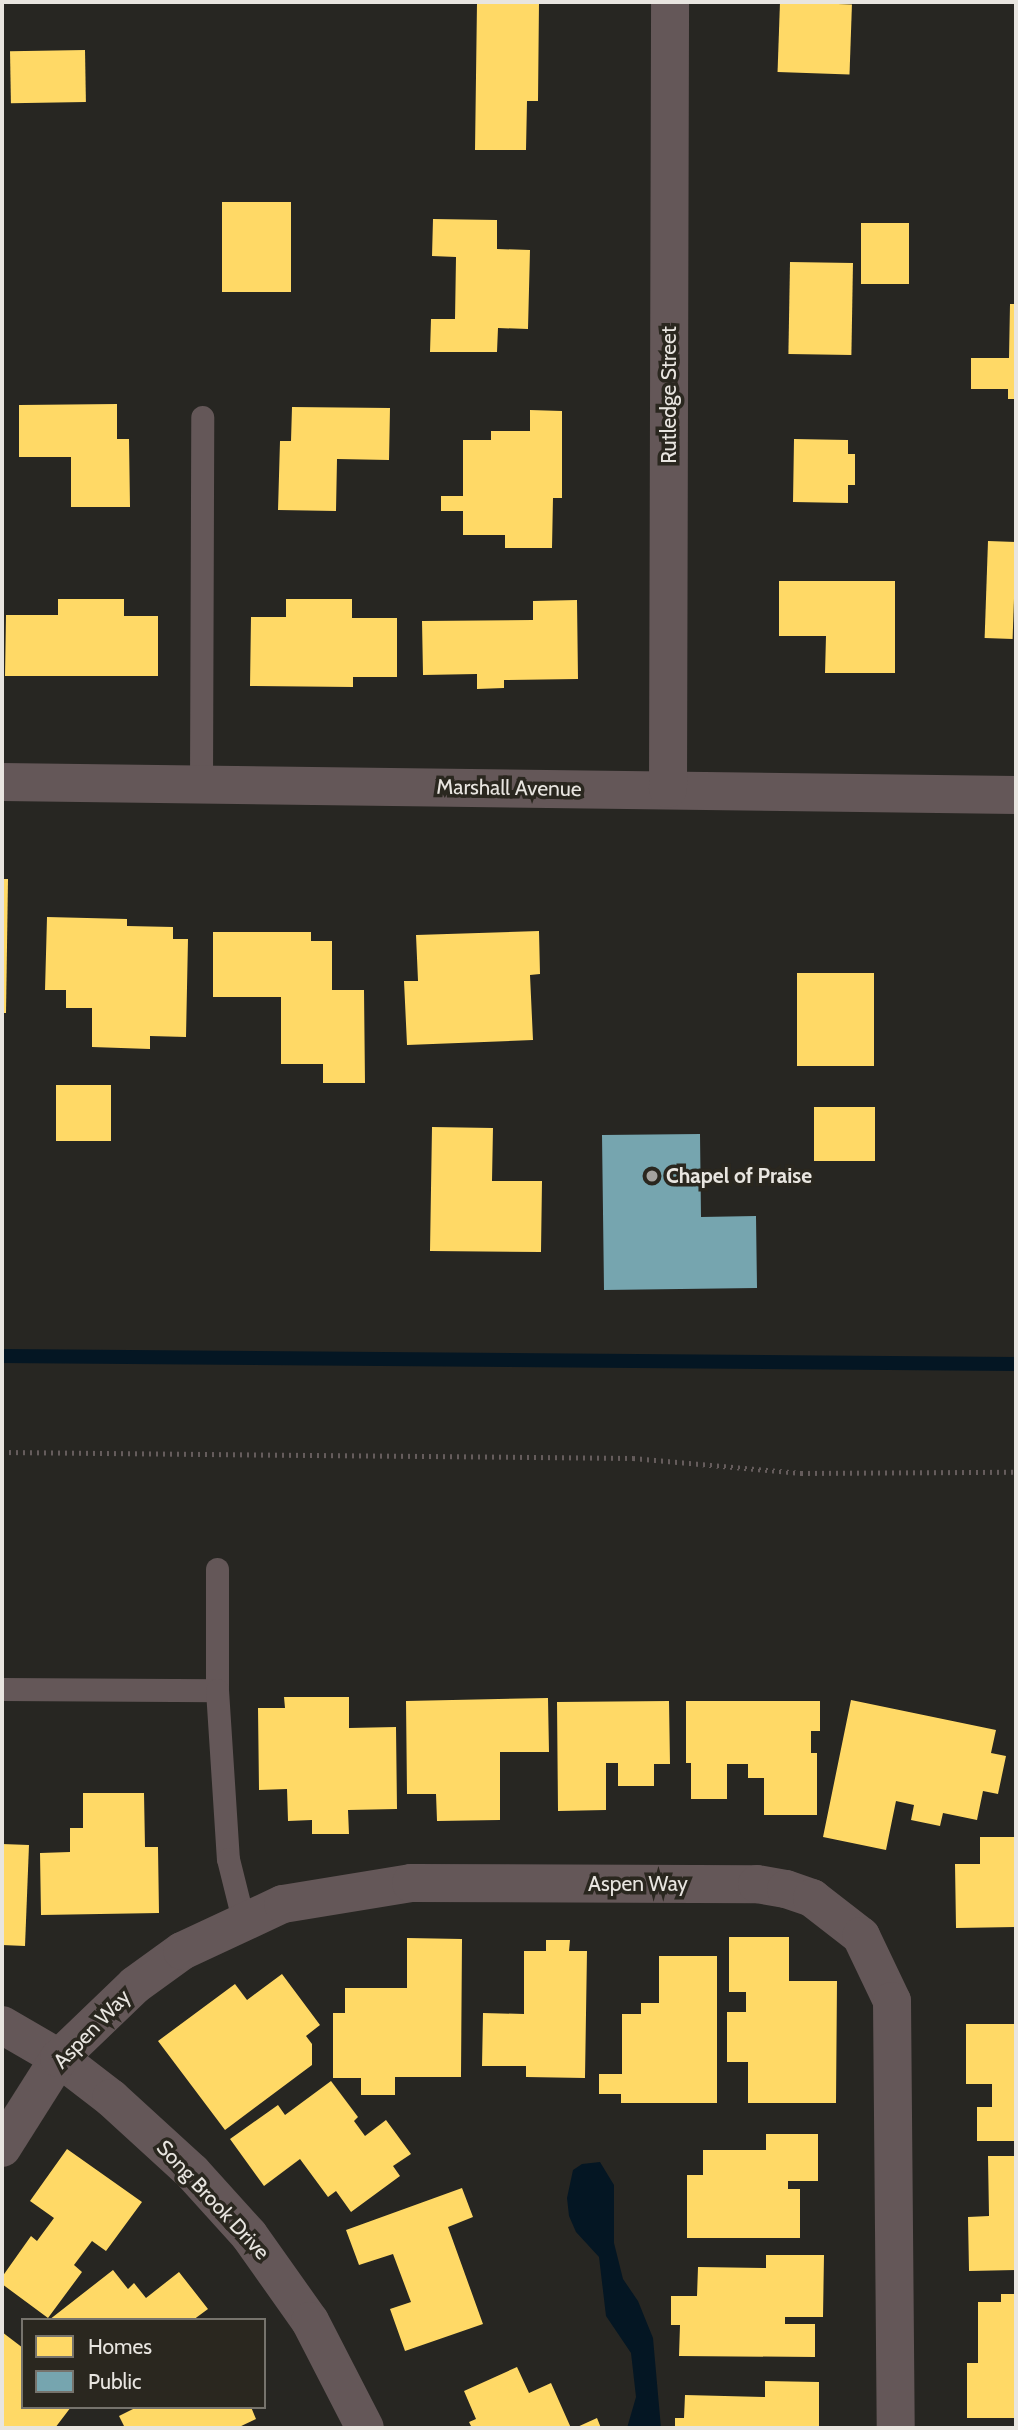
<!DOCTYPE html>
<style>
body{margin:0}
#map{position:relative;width:1018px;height:2430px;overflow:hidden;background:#272622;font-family:Cabin,sans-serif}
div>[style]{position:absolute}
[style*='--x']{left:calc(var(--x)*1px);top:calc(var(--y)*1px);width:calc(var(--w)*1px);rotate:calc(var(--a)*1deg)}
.water>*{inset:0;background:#041623}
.homes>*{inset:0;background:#ffd966;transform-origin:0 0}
.public>*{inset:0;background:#76a5af}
.stream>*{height:14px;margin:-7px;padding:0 7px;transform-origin:7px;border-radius:7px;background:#041623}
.path>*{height:4.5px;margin-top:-2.25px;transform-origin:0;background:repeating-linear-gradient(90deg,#655c5c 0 2px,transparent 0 7px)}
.lane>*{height:23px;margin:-11.5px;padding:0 11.5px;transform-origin:11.5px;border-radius:11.5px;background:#645758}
.street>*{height:38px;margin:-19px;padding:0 19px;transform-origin:19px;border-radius:19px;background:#645758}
.dots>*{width:19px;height:19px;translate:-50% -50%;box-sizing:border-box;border:4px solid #2a271f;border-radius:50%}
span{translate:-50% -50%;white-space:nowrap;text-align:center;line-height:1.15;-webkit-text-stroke:7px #2a271f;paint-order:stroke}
.street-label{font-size:21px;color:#e8e5e0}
.poi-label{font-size:21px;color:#e8e5e0;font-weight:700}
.left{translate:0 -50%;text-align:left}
.frame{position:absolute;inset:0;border:4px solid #e8e5e0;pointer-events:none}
.legend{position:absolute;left:21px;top:2318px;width:245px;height:91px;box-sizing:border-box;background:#2a271f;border:2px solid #76736c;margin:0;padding:9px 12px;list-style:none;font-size:21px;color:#e8e5e0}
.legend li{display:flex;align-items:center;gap:14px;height:35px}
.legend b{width:35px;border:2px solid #76736c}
</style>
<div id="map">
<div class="water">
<i style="clip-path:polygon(600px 2162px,614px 2185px,614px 2243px,623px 2279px,638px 2301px,653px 2338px,661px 2428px,627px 2428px,636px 2397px,631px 2353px,606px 2316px,599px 2257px,576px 2232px,569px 2216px,567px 2198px,573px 2170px,582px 2164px)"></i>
</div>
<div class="homes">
<i style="clip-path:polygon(477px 2px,539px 2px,538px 101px,527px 101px,526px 150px,475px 150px)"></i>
<i style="left:780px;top:2px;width:72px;height:70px;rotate:2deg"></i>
<i style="left:85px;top:50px;width:52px;height:75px;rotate:89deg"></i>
<i style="left:222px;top:202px;width:69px;height:90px"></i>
<i style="clip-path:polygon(433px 219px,497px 220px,497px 249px,530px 250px,528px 329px,498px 328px,497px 352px,430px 352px,431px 319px,455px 319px,456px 257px,432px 256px)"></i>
<i style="left:861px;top:223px;width:48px;height:61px"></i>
<i style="left:790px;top:262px;width:63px;height:92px;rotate:1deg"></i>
<i style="clip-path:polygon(1010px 304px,1016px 304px,1016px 399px,1008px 399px,1008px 389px,971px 389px,971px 358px,1009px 358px)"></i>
<i style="clip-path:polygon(117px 404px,117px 439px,129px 439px,130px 507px,71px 507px,71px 457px,19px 457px,19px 405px)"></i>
<i style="clip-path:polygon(292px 407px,390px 408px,389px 460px,337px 459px,336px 511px,278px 510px,280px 441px,291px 441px)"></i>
<i style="clip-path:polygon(530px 410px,562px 411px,562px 498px,553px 498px,552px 548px,505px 548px,505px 535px,463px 535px,463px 511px,441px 511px,441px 496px,463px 496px,463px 440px,491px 440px,491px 431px,530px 431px)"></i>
<i style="clip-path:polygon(794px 439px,848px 440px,848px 454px,855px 454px,855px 485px,848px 485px,848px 503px,793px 502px)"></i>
<i style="left:988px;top:541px;width:28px;height:97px;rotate:2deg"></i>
<i style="clip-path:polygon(779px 581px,895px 581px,895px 673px,825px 673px,826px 636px,779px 636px)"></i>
<i style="clip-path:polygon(58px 599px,124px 599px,124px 616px,158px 616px,158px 676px,5px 676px,6px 615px,58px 615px)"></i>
<i style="clip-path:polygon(286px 599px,352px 599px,352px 618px,397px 618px,397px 677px,353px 677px,353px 687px,250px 686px,251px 617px,286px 617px)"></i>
<i style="clip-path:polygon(577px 600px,578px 679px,504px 680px,504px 688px,477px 689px,477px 674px,423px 675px,422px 621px,533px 620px,533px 601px)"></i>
<i style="clip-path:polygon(2px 879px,8px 879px,6px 1013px,2px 1013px)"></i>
<i style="clip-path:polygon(47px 917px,127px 919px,127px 926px,173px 927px,173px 939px,188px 939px,186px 1037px,150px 1036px,150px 1049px,92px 1047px,92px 1008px,66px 1008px,66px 990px,45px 990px)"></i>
<i style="clip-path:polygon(539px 931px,540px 974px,530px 975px,533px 1040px,407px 1045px,404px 981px,418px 981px,416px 935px)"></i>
<i style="clip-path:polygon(213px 932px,311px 932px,311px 941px,332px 941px,332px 990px,364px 990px,365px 1083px,323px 1083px,323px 1064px,281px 1064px,281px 997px,213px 997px)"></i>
<i style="left:797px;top:973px;width:77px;height:93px"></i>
<i style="left:56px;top:1085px;width:55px;height:56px"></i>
<i style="left:814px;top:1107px;width:61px;height:54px"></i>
<i style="clip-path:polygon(432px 1127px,493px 1128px,492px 1181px,542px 1181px,541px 1252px,430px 1251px)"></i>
<i style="clip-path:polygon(284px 1697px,349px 1697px,349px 1728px,396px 1727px,397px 1809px,348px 1810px,349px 1834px,312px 1834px,312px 1820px,288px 1821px,287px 1789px,259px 1790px,258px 1708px,285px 1708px)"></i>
<i style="clip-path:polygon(548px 1698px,549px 1752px,500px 1752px,500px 1820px,437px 1821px,436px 1794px,407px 1794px,406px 1701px)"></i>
<i style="clip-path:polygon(851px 1700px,996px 1730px,991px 1753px,1006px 1756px,998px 1794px,983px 1791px,977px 1820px,943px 1813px,940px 1826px,911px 1820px,914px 1805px,896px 1801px,886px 1850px,823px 1837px)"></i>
<i style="clip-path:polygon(669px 1701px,670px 1764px,654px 1764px,654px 1786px,618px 1786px,618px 1763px,606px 1763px,606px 1810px,558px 1811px,557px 1702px)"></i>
<i style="clip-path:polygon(686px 1701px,820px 1701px,820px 1731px,811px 1731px,811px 1753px,817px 1753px,817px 1815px,764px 1815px,764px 1778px,748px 1778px,748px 1764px,727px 1764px,727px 1799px,691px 1799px,691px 1763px,686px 1763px)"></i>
<i style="clip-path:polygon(83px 1793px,144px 1793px,145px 1847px,158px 1847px,159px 1913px,41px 1915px,40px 1853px,70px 1852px,70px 1828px,83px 1828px)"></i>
<i style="clip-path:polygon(980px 1837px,1016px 1837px,1016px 1927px,956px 1928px,955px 1864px,980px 1864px)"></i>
<i style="clip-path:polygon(2px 1844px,29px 1845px,25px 1946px,2px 1945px)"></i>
<i style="clip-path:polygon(729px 1937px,789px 1937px,789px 1981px,837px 1981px,836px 2103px,748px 2103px,748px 2062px,727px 2062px,727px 2012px,746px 2012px,746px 1992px,729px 1992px)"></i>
<i style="clip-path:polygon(407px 1938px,462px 1939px,461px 2077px,395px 2077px,395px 2095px,361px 2095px,361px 2078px,333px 2078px,333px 2013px,345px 2013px,345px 1988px,407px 1988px)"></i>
<i style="clip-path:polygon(546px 1940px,570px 1940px,569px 1951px,587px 1951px,585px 2078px,526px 2077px,526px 2066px,482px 2066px,483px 2013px,524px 2014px,524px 1951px,546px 1951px)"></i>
<i style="clip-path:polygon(659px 1956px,717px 1956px,717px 2103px,621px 2103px,621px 2094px,599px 2094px,599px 2074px,622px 2074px,622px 2014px,641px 2014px,641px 2003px,659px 2003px)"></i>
<i style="clip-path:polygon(282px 1974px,320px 2025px,306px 2036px,312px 2044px,312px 2065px,225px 2130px,158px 2041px,235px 1984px,247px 2000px)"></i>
<i style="clip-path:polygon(966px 2024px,1016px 2024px,1016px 2141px,977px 2141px,977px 2107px,992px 2107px,992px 2084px,966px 2084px)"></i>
<i style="clip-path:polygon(331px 2081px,358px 2117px,354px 2121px,365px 2136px,386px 2120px,411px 2154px,393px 2166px,400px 2176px,351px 2212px,336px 2191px,328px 2197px,300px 2159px,264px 2186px,230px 2139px,278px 2105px,285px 2115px)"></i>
<i style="clip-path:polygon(766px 2134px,818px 2134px,818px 2181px,788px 2181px,788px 2189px,800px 2189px,800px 2238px,687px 2238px,687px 2175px,703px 2175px,703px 2150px,766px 2150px)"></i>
<i style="clip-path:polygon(67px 2149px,142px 2202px,106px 2251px,92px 2241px,74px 2265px,82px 2272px,48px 2318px,2px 2284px,2px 2277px,31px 2236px,37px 2241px,54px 2218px,30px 2201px)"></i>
<i style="clip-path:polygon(988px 2156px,1016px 2156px,1016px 2270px,969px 2271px,968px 2217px,989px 2216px)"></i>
<i style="clip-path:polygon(462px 2188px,473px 2217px,448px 2227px,483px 2324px,405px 2351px,390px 2309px,411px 2302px,393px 2254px,359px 2265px,346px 2230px)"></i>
<i style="clip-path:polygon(766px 2255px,824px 2255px,823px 2317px,785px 2317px,785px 2324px,815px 2324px,815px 2357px,679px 2356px,680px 2325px,671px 2325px,671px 2296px,697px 2296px,698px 2267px,766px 2268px)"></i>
<i style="clip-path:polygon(113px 2270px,128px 2289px,134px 2283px,146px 2298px,179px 2272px,208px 2309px,193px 2320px,49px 2320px)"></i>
<i style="clip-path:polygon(1001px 2294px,1016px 2294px,1016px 2418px,967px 2418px,967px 2363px,978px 2363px,978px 2302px,1001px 2302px)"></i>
<i style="clip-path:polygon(2px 2332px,23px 2348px,23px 2407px,71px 2407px,55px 2428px,2px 2428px)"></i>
<i style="clip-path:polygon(517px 2367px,529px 2393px,551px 2383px,571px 2428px,472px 2428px,469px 2422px,476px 2419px,464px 2391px)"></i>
<i style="clip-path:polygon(765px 2381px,819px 2382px,819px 2428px,675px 2428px,675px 2418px,684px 2418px,685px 2395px,765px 2397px)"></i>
<i style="clip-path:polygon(137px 2407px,251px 2407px,256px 2419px,237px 2428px,125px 2428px,119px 2416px)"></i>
<i style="clip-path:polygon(597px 2418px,601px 2428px,575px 2428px)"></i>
</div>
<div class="public">
<i style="clip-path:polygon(700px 1134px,701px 1217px,756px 1216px,757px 1288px,604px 1290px,602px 1135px)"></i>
</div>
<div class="stream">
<i style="--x:2;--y:1356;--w:1014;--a:0.45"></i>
</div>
<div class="path">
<i style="--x:2;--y:1452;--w:631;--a:0.54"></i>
<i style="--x:633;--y:1458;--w:169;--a:5.1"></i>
<i style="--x:801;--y:1473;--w:215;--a:-0.3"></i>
</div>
<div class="lane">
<i style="--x:201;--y:784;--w:367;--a:-89.8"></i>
<i style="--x:217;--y:1569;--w:121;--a:90"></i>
<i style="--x:2;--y:1689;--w:215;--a:0.3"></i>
<i style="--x:217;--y:1690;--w:169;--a:86.3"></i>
<i style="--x:228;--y:1859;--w:62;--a:76"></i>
</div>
<div class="street">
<i style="--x:2;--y:782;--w:1014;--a:0.73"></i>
<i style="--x:668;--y:789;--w:787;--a:-89.85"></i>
<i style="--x:2;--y:2025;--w:66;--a:30.1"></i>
<i style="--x:59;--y:2058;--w:66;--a:37.6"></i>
<i style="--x:111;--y:2098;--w:110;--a:42.4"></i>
<i style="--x:192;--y:2172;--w:85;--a:47.9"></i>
<i style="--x:249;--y:2235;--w:105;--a:54.7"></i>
<i style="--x:310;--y:2321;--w:120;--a:62.8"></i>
<i style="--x:2;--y:2148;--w:107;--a:-57.7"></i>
<i style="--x:59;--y:2058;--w:105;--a:-43.8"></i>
<i style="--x:135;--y:1985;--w:58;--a:-35.9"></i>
<i style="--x:182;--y:1951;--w:111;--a:-25"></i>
<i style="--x:283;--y:1904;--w:130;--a:-9.3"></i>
<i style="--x:411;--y:1883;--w:346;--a:0.2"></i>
<i style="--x:757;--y:1884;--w:29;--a:10"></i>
<i style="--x:786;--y:1889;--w:28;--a:19"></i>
<i style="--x:812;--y:1898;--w:62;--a:37.8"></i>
<i style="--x:861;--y:1936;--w:72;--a:64.5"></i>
<i style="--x:892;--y:2001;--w:427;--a:89.5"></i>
</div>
<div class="dots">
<i style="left:652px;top:1176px;background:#a4a29e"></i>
</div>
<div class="street-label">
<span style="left:669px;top:395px;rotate:-90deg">Rutledge Street</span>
<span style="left:509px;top:788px;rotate:1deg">Marshall Avenue</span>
<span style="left:638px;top:1884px">Aspen Way</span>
<span style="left:92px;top:2029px;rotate:-46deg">Aspen Way</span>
<span style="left:213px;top:2200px;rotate:47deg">Song Brook Drive</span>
</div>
<div class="poi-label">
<span class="left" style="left:666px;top:1176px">Chapel of Praise</span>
</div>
<div class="frame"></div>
<ul class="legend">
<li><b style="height:19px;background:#ffd966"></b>Homes</li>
<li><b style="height:19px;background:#76a5af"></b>Public</li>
</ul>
</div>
